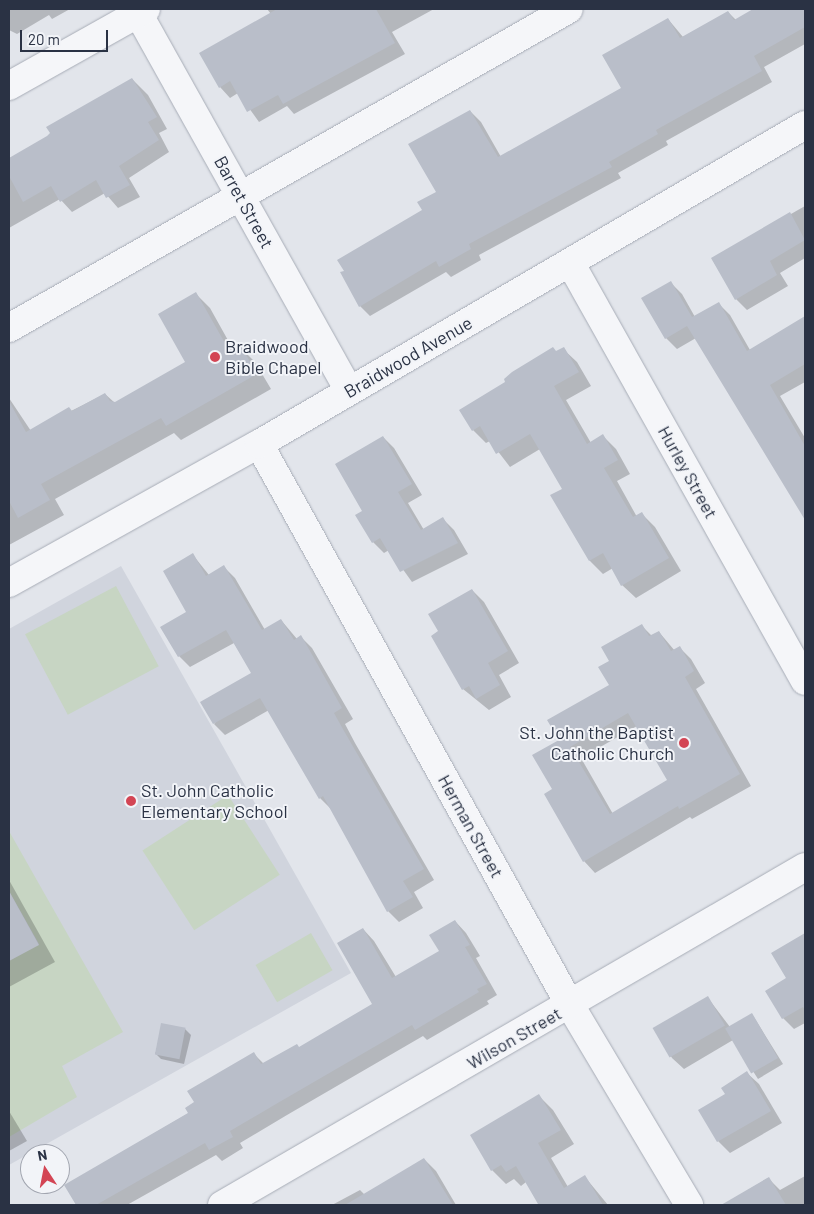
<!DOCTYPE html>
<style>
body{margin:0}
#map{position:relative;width:814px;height:1214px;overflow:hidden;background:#e2e5eb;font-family:Barlow,sans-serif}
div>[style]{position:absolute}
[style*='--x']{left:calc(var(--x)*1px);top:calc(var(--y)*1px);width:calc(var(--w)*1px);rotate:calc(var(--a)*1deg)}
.built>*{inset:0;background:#d0d4dd}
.green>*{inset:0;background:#c7d5c3;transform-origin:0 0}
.shadow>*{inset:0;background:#0003}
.building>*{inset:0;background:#b9bec9;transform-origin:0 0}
.roads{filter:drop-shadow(0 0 1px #a7acb6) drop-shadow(0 0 1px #a7acb6)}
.minor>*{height:28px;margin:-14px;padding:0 14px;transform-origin:14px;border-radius:14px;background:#f5f6f9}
.dots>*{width:14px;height:14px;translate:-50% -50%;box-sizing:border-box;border:2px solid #f2f4f8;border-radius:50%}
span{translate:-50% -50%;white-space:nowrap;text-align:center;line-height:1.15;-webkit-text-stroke:4px #f2f4f8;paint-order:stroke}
.street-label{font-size:18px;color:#2a3244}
.poi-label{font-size:18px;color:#2a3244}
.left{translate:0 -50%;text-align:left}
.right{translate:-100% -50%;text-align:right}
.frame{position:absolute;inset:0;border:10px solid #2a3244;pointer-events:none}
.north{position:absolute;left:20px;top:1144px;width:50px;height:50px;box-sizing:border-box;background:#f2f4f8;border:1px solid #a2a6b0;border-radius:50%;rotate:349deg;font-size:14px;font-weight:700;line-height:20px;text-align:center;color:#2a3244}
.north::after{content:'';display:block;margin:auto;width:18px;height:22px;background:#d34554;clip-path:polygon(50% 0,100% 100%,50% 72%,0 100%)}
.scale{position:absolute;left:20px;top:30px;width:88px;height:22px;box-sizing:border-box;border:2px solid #2a3244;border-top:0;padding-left:6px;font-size:15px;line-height:18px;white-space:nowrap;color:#2a3244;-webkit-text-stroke:4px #f2f4f8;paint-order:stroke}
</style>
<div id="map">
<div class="built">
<i style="clip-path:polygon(121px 566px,351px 973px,9px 1165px,9px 629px)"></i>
</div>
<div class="green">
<i style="left:116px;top:586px;width:91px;height:103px;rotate:62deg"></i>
<i style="left:228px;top:795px;width:95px;height:102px;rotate:57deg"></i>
<i style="clip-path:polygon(9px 831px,123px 1032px,62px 1066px,77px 1097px,9px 1137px,9px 961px,39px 944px,9px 891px)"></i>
<i style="left:311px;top:933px;width:43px;height:64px;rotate:60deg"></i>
</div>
<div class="shadow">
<i style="clip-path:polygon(9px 9px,70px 9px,52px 19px,49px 15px,17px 34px,9px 30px)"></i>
<i style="clip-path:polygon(267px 9px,434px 9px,392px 32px,405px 54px,294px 114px,287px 106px,259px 122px,238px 93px,230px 98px,220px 87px,271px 14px)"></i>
<i style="clip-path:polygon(756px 9px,805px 9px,805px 44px,764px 67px,772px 82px,666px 141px,668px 145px,618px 173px,621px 178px,479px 255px,481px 260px,451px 277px,446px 272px,370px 316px,360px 306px,345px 271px,423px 211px,438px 193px,470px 111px,481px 122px,501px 157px,623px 89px,668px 19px,683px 37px,728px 12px,736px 20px)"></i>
<i style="clip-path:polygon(132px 79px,148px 95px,167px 129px,159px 133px,169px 152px,129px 178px,140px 197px,118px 208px,105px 193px,72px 212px,60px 199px,9px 228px,9px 159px,48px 137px)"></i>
<i style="clip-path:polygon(805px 206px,805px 258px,780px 273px,788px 286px,747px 310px,736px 299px,712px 259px)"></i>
<i style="clip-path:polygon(671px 283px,682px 294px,695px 317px,719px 304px,730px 315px,750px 350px,802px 319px,805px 323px,805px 382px,780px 396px,805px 438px,805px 517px,696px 338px,677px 349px,666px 338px)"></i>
<i style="clip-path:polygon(196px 294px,210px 308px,234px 351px,240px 347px,255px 362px,271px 389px,181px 440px,174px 433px,55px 499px,64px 515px,9px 545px,9px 398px,31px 431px,105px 394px,115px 403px,187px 363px)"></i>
<i style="clip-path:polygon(563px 349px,577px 362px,591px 386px,566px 400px,591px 443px,603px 436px,616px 449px,630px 474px,617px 481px,637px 517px,642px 514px,655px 527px,681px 571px,636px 598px,622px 585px,613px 568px,603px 574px,590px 561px,552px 496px,564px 489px,540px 449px,510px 467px,490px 441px,486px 443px,473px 430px)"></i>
<i style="clip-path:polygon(383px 437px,394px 448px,422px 495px,408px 503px,424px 530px,443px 519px,454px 530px,468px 554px,412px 582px,389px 550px,384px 553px,373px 542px,364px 511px)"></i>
<i style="clip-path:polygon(193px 555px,209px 575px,224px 567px,235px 578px,265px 630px,281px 620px,297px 639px,301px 637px,312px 648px,353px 719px,345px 724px,355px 743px,434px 880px,414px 892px,423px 908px,399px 922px,388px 911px,332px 810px,320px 798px,269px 710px,225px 735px,214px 724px,253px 674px,234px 643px,190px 667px,179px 656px,188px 612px)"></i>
<i style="clip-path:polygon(472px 590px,484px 602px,519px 663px,499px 675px,511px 697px,489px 710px,463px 689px,440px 632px)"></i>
<i style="clip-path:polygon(evenodd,642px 626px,652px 636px,659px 632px,675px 651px,680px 648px,691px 659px,705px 683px,696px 689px,751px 786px,692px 819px,690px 817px,595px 873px,584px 861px,554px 790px,560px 740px,610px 685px,611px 661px,642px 626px,637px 726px,669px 780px,613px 814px,581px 758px,637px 726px)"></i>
<i style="clip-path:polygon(9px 880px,55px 962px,9px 987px)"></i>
<i style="clip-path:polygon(455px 921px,466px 933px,480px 956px,476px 958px,497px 995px,487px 1001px,489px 1004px,427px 1040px,423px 1036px,287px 1115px,240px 1143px,243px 1148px,222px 1161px,216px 1155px,127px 1205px,78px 1205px,66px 1185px,189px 1113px,195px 1103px,254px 1054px,264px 1064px,300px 1048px,374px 1005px,363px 929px,374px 941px,396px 977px,440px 952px)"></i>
<i style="clip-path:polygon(804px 940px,805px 1023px,794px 1029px,783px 1018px,788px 979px)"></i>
<i style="clip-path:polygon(708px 998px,730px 1027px,752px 1014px,783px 1064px,758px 1079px,733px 1040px,684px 1069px,672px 1058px,655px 1029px)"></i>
<i style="clip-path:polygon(185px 1029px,191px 1035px,184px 1064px,161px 1059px,155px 1053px)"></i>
<i style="clip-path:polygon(747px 1073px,759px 1084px,782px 1123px,730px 1153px,718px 1141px,700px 1110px,726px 1095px)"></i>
<i style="clip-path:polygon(539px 1096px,553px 1110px,574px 1144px,551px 1158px,568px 1187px,585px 1177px,608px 1205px,540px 1205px,526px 1182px,521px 1186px,514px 1179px,506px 1184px,492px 1170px)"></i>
<i style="clip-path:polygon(9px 1111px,27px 1141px,9px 1151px)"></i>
<i style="clip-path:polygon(424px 1159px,436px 1171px,456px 1205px,332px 1205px,360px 1190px,365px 1195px)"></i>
<i style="clip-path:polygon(805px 1176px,805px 1205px,750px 1205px,743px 1193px,768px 1178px,780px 1190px)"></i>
</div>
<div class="building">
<i style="clip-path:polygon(277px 9px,376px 9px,395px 43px,283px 104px,278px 95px,247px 112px,230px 81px,219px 88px,199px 53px)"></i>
<i style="clip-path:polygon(753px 9px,805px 9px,805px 27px,754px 56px,762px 71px,656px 130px,658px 134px,609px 162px,612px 167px,469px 244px,471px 249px,439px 267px,436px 261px,359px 307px,340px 272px,344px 271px,337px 260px,422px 210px,417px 202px,436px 192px,408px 144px,470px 110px,498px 157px,621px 88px,602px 55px,668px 18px,680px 38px,728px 11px,734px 20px)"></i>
<i style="clip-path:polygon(132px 78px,157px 117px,148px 122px,159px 140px,119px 166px,130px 185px,106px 198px,96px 180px,60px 202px,51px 186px,23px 202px,9px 176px,9px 158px,47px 136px,50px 133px,46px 127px)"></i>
<i style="clip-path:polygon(790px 212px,805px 240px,770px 261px,777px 275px,735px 300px,711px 258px)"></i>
<i style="clip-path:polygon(671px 281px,692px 317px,719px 302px,747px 351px,805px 316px,805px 364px,770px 385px,805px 446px,805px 520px,687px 326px,665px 339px,641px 298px)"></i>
<i style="clip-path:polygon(196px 292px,230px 352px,241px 346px,257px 374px,166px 426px,161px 418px,41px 484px,50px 500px,18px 518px,9px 501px,9px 401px,26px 432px,69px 407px,72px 411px,105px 393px,110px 401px,115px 402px,185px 362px,158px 314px)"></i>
<i style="clip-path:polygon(553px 347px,556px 351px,564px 347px,579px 372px,554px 386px,587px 444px,603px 434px,618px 460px,604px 468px,633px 517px,642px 512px,669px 558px,621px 586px,603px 553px,589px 561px,550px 495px,562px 489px,530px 434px,496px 454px,480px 426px,472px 431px,459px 410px,505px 382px,504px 379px,512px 372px)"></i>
<i style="clip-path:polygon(383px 436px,412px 484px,398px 492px,421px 530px,443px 517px,458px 543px,400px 572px,380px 538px,372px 543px,355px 515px,362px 511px,335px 464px)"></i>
<i style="clip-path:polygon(193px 553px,206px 576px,224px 565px,262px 630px,281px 619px,294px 640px,301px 635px,342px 708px,334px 713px,344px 731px,424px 869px,403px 881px,413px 897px,387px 912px,323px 796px,319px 799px,260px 698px,213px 724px,200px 702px,251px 673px,226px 630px,178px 657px,160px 627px,186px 612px,163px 571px)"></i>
<i style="clip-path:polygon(472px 589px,508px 651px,488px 663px,500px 685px,476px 699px,469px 686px,462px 690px,431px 636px,438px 631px,428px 614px)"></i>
<i style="clip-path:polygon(evenodd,642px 624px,649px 636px,659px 631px,671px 651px,680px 646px,694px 671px,685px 677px,740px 774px,679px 809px,678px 806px,583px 862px,544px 794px,552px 789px,532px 755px,559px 740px,547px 720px,609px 685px,598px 667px,609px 661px,601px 647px,642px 624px,628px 713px,667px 780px,610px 814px,570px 747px,628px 713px)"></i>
<i style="clip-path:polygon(9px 891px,39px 945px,9px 961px)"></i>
<i style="clip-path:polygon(455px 920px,470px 945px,465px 947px,487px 984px,477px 989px,479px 992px,415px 1030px,412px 1025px,276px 1104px,230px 1131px,233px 1137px,209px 1150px,205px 1143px,96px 1205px,76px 1205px,64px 1185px,188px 1113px,185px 1108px,194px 1102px,187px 1091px,254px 1052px,261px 1064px,297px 1044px,299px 1047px,372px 1004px,337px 943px,363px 928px,392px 978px,439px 951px,429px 935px)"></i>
<i style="clip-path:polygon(805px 933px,805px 1010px,803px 1007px,782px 1019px,765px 991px,786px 978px,771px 953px)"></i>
<i style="left:708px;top:996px;width:34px;height:64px;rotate:60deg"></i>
<i style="left:752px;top:1013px;width:52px;height:31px;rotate:60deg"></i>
<i style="left:161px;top:1023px;width:25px;height:32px;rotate:11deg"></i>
<i style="clip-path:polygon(747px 1071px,771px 1111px,717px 1142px,698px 1110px,725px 1094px,721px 1088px)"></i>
<i style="clip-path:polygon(539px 1094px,561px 1130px,538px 1143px,564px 1188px,585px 1175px,603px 1205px,536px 1205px,538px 1204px,516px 1166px,506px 1172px,501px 1165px,491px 1171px,470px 1135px)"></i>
<i style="clip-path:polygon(424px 1158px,453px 1205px,345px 1205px,409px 1167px)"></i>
<i style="clip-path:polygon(769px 1177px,786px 1205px,721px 1205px)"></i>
</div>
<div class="roads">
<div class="minor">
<i style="--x:138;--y:13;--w:432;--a:60.8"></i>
<i style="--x:9;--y:86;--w:157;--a:-29.3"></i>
<i style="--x:571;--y:264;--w:478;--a:60.7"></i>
<i style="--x:9;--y:328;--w:644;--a:-29.67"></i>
<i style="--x:259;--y:444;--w:641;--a:61"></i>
<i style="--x:570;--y:1005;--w:233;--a:59.2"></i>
<i style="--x:9;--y:583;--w:286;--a:-29.1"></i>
<i style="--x:259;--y:444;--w:632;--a:-30.3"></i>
<i style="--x:222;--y:1205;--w:674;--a:-30.1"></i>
</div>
</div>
<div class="dots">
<i style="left:215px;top:357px;background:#d34554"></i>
<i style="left:684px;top:743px;background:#d34554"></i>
<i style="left:131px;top:801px;background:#d34554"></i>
</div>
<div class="street-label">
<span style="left:244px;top:202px;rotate:61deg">Barret Street</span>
<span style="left:408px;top:357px;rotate:-30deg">Braidwood Avenue</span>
<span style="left:688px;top:472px;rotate:61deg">Hurley Street</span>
<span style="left:471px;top:826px;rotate:61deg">Herman Street</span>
<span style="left:514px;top:1038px;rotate:-30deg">Wilson Street</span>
</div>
<div class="poi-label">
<span class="left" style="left:225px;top:357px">Braidwood<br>Bible Chapel</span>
<span class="right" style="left:674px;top:743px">St. John the Baptist<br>Catholic Church</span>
<span class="left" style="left:141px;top:801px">St. John Catholic<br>Elementary School</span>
</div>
<div class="frame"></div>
<div class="north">N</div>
<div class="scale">20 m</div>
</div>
